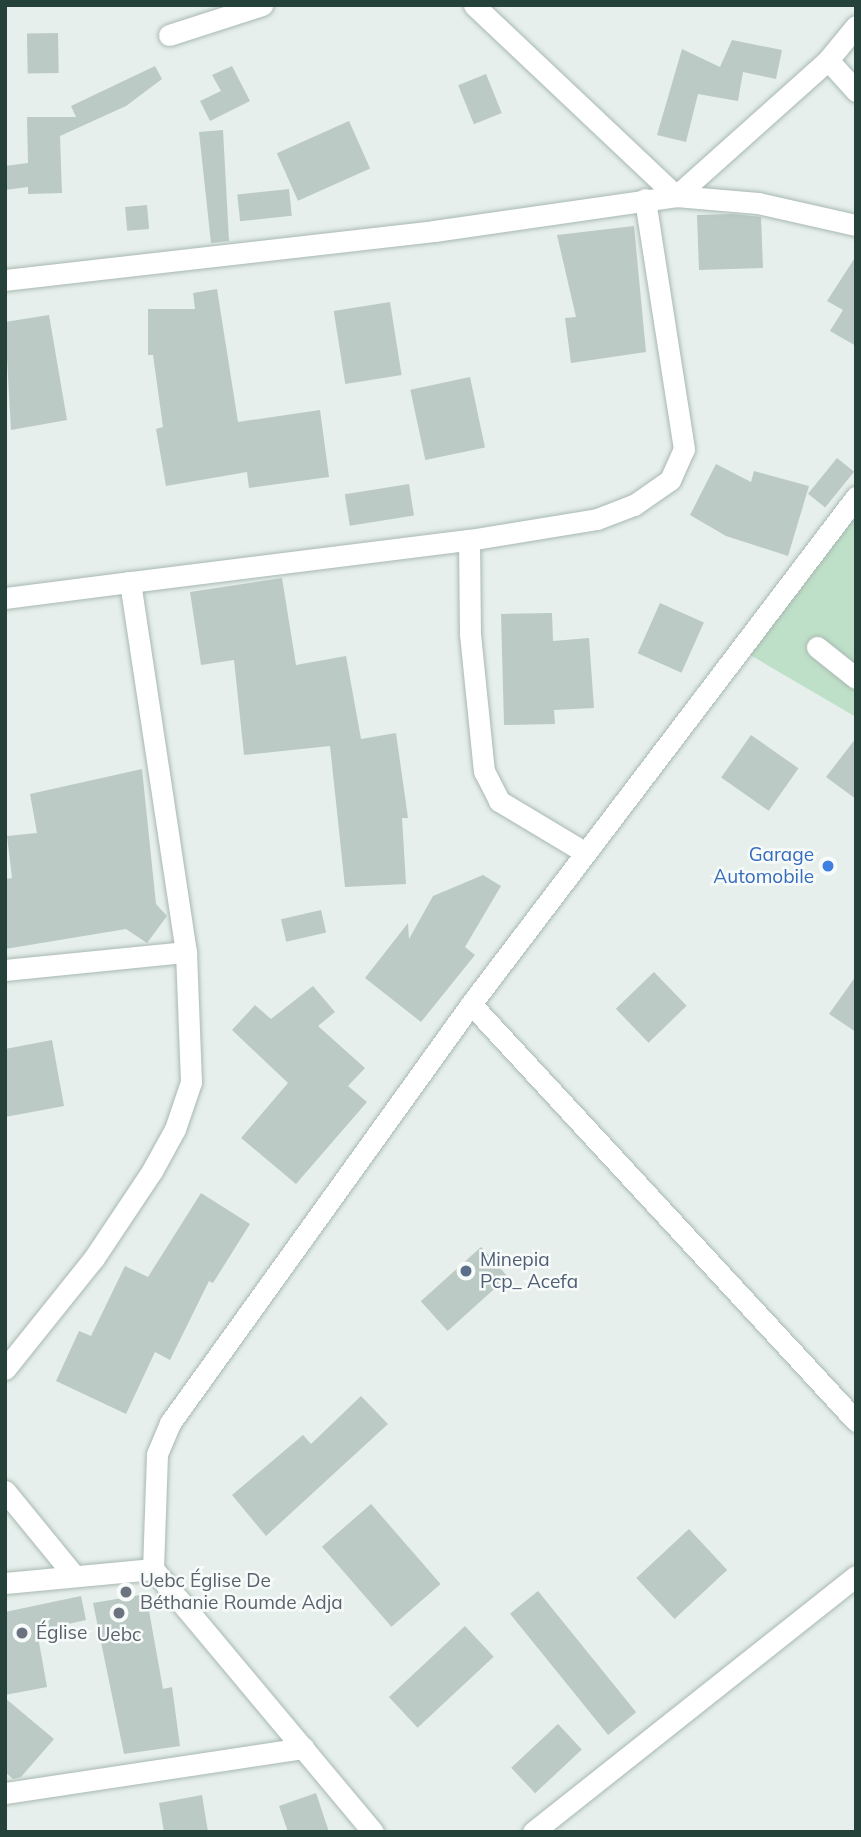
<!DOCTYPE html>
<meta charset="utf-8">
<style>
body{margin:0}
#map{position:relative;width:861px;height:1837px;overflow:hidden;background:#e6efeb;font-family:Mulish,sans-serif}
div>[style]{position:absolute}
[style*='--x']{left:calc(var(--x)*1px);top:calc(var(--y)*1px);width:calc(var(--w)*1px);rotate:calc(var(--a)*1deg)}
.green>*{inset:0;background:#bfe0c8}
.building>*{inset:0;background:#bbcac4;transform-origin:0 0}
.roads{filter:drop-shadow(0 0 2px #a8b8b2) drop-shadow(0 0 2px #a8b8b2)}
.street>*{height:21px;margin:-10.5px;padding:0 10.5px;transform-origin:10.5px;border-radius:10.5px;background:#fff}
.dots>*{width:19px;height:19px;translate:-50% -50%;box-sizing:border-box;border:4px solid #f7fbf9;border-radius:50%}
span{translate:-50% -50%;white-space:nowrap;text-align:center;line-height:1.15;-webkit-text-stroke:5px #f7fbf9;paint-order:stroke}
.shop-label{font-size:19px;color:#366cbe}
.right{translate:-100% -50%;text-align:right}
.service-label{font-size:19px;color:#4e5e75}
.left{translate:0 -50%;text-align:left}
.worship-label{font-size:19px;color:#5b616d}
.frame{position:absolute;inset:0;border:7px solid #24423a;pointer-events:none}
</style>
<div id="map">
<div class="green">
<i style="clip-path:polygon(856px 497px,856px 717px,740px 649px)"></i>
</div>
<div class="building">
<i style="left:58px;top:33px;width:40px;height:31px;rotate:89deg"></i>
<i style="clip-path:polygon(732px 40px,782px 50px,776px 79px,743px 72px,738px 101px,698px 94px,686px 142px,657px 135px,682px 49px,720px 67px)"></i>
<i style="clip-path:polygon(155px 66px,162px 79px,126px 106px,60px 136px,62px 193px,28px 194px,28px 187px,5px 190px,5px 166px,28px 163px,27px 117px,76px 117px,71px 106px)"></i>
<i style="clip-path:polygon(232px 66px,250px 101px,210px 121px,200px 101px,221px 91px,212px 75px)"></i>
<i style="left:486px;top:74px;width:42px;height:30px;rotate:68deg"></i>
<i style="left:349px;top:121px;width:52px;height:79px;rotate:66deg"></i>
<i style="clip-path:polygon(223px 130px,229px 241px,211px 243px,199px 132px)"></i>
<i style="left:289px;top:189px;width:27px;height:52px;rotate:84deg"></i>
<i style="left:147px;top:205px;width:24px;height:22px;rotate:85deg"></i>
<i style="clip-path:polygon(733px 214px,761px 217px,763px 268px,699px 270px,697px 215px)"></i>
<i style="clip-path:polygon(634px 226px,646px 352px,571px 363px,565px 318px,576px 317px,557px 235px)"></i>
<i style="clip-path:polygon(856px 256px,856px 346px,830px 331px,843px 310px,827px 301px)"></i>
<i style="clip-path:polygon(217px 289px,238px 422px,320px 410px,329px 477px,249px 488px,247px 472px,166px 486px,156px 429px,163px 427px,153px 355px,148px 355px,148px 309px,195px 309px,193px 293px)"></i>
<i style="left:390px;top:302px;width:74px;height:57px;rotate:81deg"></i>
<i style="clip-path:polygon(49px 315px,67px 420px,11px 430px,5px 322px)"></i>
<i style="left:470px;top:377px;width:72px;height:61px;rotate:78deg"></i>
<i style="left:837px;top:458px;width:22px;height:46px;rotate:39deg"></i>
<i style="clip-path:polygon(716px 464px,751px 482px,754px 471px,809px 486px,788px 556px,726px 536px,690px 515px)"></i>
<i style="left:409px;top:484px;width:32px;height:65px;rotate:81deg"></i>
<i style="clip-path:polygon(282px 578px,296px 665px,346px 656px,361px 739px,396px 733px,408px 818px,402px 818px,406px 884px,345px 887px,330px 746px,244px 755px,234px 660px,201px 665px,190px 592px)"></i>
<i style="left:660px;top:603px;width:48px;height:55px;rotate:24deg"></i>
<i style="clip-path:polygon(552px 613px,553px 641px,589px 638px,594px 708px,554px 710px,555px 724px,504px 725px,501px 614px)"></i>
<i style="left:751px;top:735px;width:58px;height:52px;rotate:35deg"></i>
<i style="clip-path:polygon(856px 738px,856px 799px,826px 777px)"></i>
<i style="clip-path:polygon(142px 769px,156px 904px,167px 916px,147px 943px,126px 929px,5px 949px,5px 879px,12px 878px,7px 836px,37px 833px,30px 794px)"></i>
<i style="clip-path:polygon(483px 875px,501px 886px,465px 947px,475px 955px,421px 1022px,365px 978px,408px 923px,409px 939px,433px 896px)"></i>
<i style="left:321px;top:910px;width:23px;height:41px;rotate:77deg"></i>
<i style="left:654px;top:972px;width:47px;height:53px;rotate:46deg"></i>
<i style="clip-path:polygon(856px 976px,856px 1032px,829px 1014px)"></i>
<i style="clip-path:polygon(313px 986px,335px 1012px,318px 1026px,365px 1068px,348px 1086px,367px 1102px,296px 1184px,241px 1138px,288px 1083px,232px 1030px,255px 1005px,271px 1019px)"></i>
<i style="clip-path:polygon(52px 1040px,64px 1106px,5px 1117px,5px 1049px)"></i>
<i style="clip-path:polygon(201px 1193px,250px 1224px,213px 1283px,209px 1281px,170px 1360px,155px 1352px,126px 1414px,56px 1381px,79px 1331px,91px 1336px,125px 1266px,148px 1277px)"></i>
<i style="left:481px;top:1247px;width:40px;height:81px;rotate:48deg"></i>
<i style="clip-path:polygon(361px 1396px,388px 1424px,266px 1536px,232px 1495px,303px 1435px,311px 1444px)"></i>
<i style="left:371px;top:1504px;width:106px;height:65px;rotate:49deg"></i>
<i style="left:689px;top:1529px;width:56px;height:72px;rotate:47deg"></i>
<i style="left:538px;top:1591px;width:156px;height:36px;rotate:51deg"></i>
<i style="clip-path:polygon(146px 1594px,163px 1689px,172px 1687px,180px 1746px,124px 1754px,93px 1603px)"></i>
<i style="clip-path:polygon(81px 1596px,86px 1620px,37px 1631px,47px 1687px,5px 1695px,5px 1612px)"></i>
<i style="left:465px;top:1626px;width:42px;height:104px;rotate:47deg"></i>
<i style="clip-path:polygon(5px 1698px,54px 1739px,21px 1777px,13px 1779px,5px 1772px)"></i>
<i style="left:558px;top:1724px;width:35px;height:64px;rotate:47deg"></i>
<i style="clip-path:polygon(316px 1793px,329px 1832px,288px 1832px,279px 1806px)"></i>
<i style="clip-path:polygon(202px 1795px,208px 1832px,164px 1832px,159px 1803px)"></i>
</div>
<div class="roads">
<div class="street">
<i style="--x:474;--y:5;--w:278;--a:43.4"></i>
<i style="--x:169;--y:35;--w:98;--a:-17.9"></i>
<i style="--x:828;--y:60;--w:42;--a:47.9"></i>
<i style="--x:676;--y:196;--w:204;--a:-41.8"></i>
<i style="--x:828;--y:60;--w:44;--a:-50.5"></i>
<i style="--x:5;--y:280;--w:432;--a:-6.5"></i>
<i style="--x:434;--y:231;--w:245;--a:-8.2"></i>
<i style="--x:676;--y:196;--w:82;--a:4.9"></i>
<i style="--x:758;--y:203;--w:100;--a:12.7"></i>
<i style="--x:469;--y:540;--w:130;--a:-9.3"></i>
<i style="--x:597;--y:519;--w:40;--a:-21"></i>
<i style="--x:634;--y:505;--w:44;--a:-34.8"></i>
<i style="--x:670;--y:480;--w:34;--a:-66"></i>
<i style="--x:684;--y:449;--w:253;--a:-98.9"></i>
<i style="--x:130;--y:582;--w:342;--a:-7.1"></i>
<i style="--x:469;--y:540;--w:94;--a:89.4"></i>
<i style="--x:470;--y:634;--w:138;--a:84.2"></i>
<i style="--x:484;--y:771;--w:34;--a:63"></i>
<i style="--x:499;--y:801;--w:101;--a:30.9"></i>
<i style="--x:5;--y:598;--w:126;--a:-7.3"></i>
<i style="--x:130;--y:582;--w:374;--a:81.4"></i>
<i style="--x:186;--y:952;--w:130;--a:87.8"></i>
<i style="--x:191;--y:1082;--w:50;--a:108.8"></i>
<i style="--x:175;--y:1129;--w:48;--a:118.7"></i>
<i style="--x:152;--y:1171;--w:105;--a:123.7"></i>
<i style="--x:94;--y:1258;--w:142;--a:128.7"></i>
<i style="--x:817;--y:647;--w:50;--a:38.5"></i>
<i style="--x:5;--y:970;--w:182;--a:-5.7"></i>
<i style="--x:471;--y:1004;--w:568;--a:47.28"></i>
<i style="--x:5;--y:1491;--w:106;--a:50.7"></i>
<i style="--x:5;--y:1583;--w:149;--a:-5.4"></i>
<i style="--x:5;--y:1793;--w:302;--a:-8.6"></i>
<i style="--x:373;--y:1832;--w:343;--a:-129.9"></i>
<i style="--x:153;--y:1569;--w:115;--a:-88"></i>
<i style="--x:157;--y:1454;--w:34;--a:-67"></i>
<i style="--x:170;--y:1423;--w:516;--a:-54.31"></i>
<i style="--x:471;--y:1004;--w:637;--a:-52.79"></i>
<i style="--x:533;--y:1832;--w:412;--a:-38.4"></i>
</div>
</div>
<div class="dots">
<i style="left:828px;top:866px;background:#3f7fe0"></i>
<i style="left:466px;top:1271px;background:#5c6f8a"></i>
<i style="left:126px;top:1592px;background:#6b7280"></i>
<i style="left:119px;top:1613px;background:#6b7280"></i>
<i style="left:22px;top:1633px;background:#6b7280"></i>
</div>
<div class="shop-label">
<span class="right" style="left:814px;top:866px">Garage<br>Automobile</span>
</div>
<div class="service-label">
<span class="left" style="left:480px;top:1271px">Minepia<br>Pcp_ Acefa</span>
</div>
<div class="worship-label">
<span class="left" style="left:140px;top:1592px">Uebc Église De<br>Béthanie Roumde Adja</span>
<span class="left" style="left:36px;top:1633px">Église</span>
<span style="left:119px;top:1635px">Uebc</span>
</div>
<div class="frame"></div>
</div>
